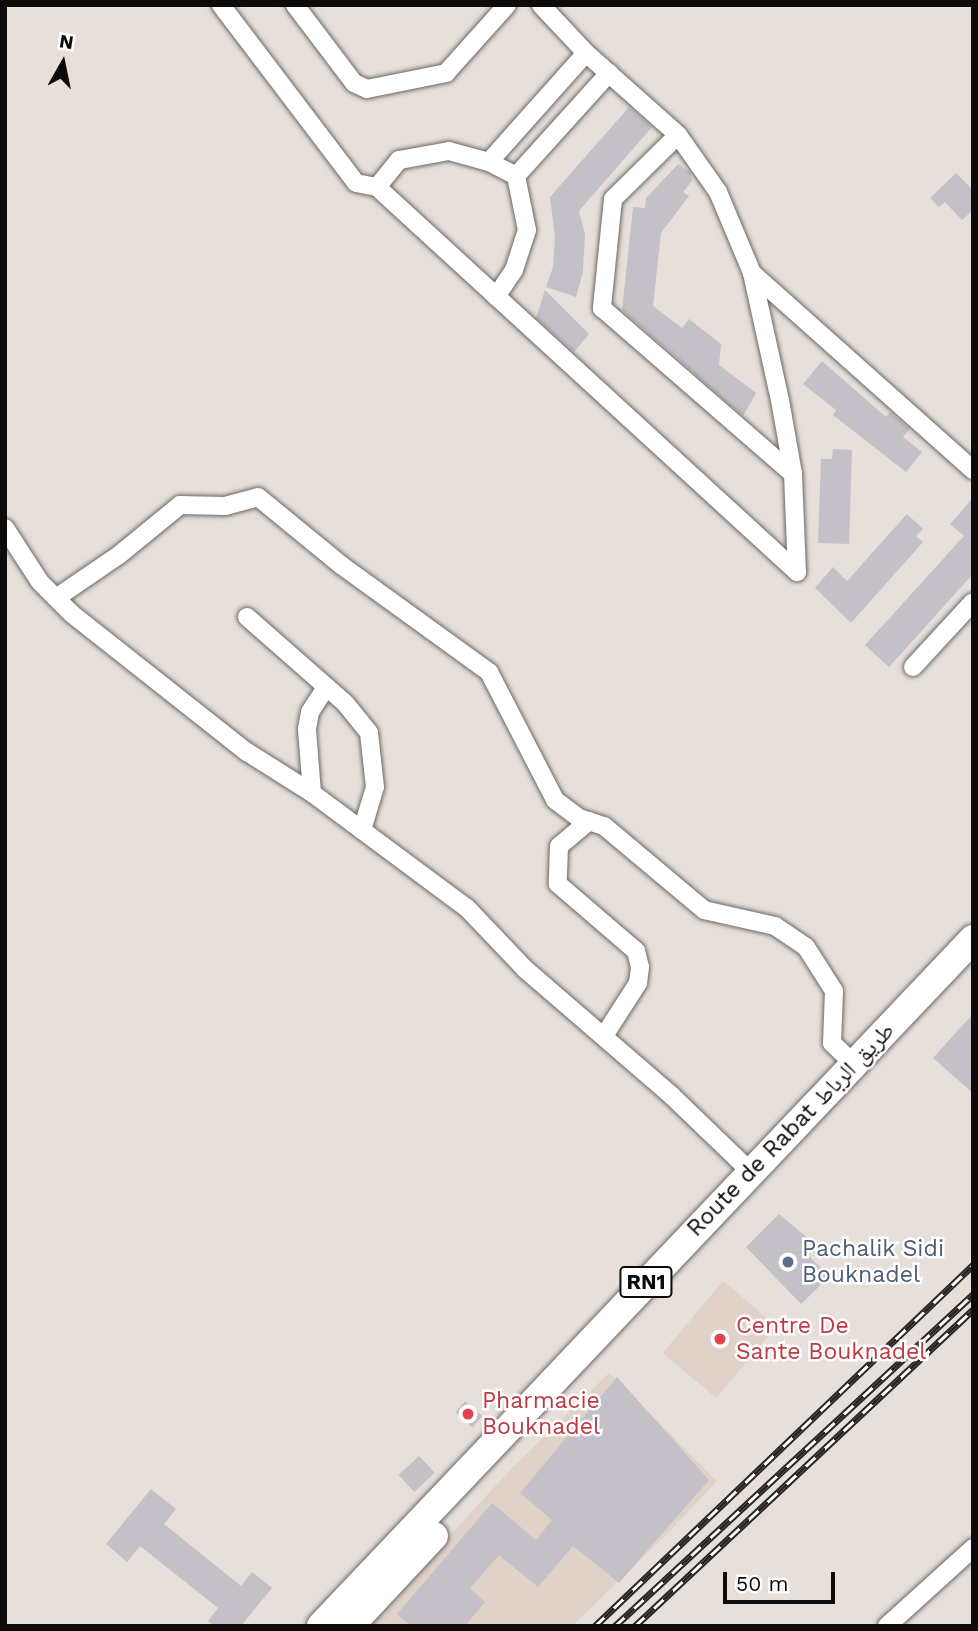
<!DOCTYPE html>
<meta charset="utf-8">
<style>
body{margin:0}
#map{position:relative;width:978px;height:1631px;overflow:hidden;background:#e6dfda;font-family:"Work Sans","Noto Naskh Arabic",sans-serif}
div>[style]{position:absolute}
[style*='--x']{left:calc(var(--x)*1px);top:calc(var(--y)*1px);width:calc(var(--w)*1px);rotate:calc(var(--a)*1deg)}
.built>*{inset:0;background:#e0d2c8;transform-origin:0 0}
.building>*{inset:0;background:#c4c0c7;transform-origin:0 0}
.roads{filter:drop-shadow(0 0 2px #6d6762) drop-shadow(0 0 2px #6d6762)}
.street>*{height:18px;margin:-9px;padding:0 9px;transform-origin:9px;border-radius:9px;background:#fff}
.primary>*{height:28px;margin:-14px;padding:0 14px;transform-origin:14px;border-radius:14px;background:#fff}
.rail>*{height:7px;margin-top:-3.5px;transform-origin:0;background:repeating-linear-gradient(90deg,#fff 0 13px,#292624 0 26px);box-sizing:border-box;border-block:2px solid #292624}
.dots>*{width:19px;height:19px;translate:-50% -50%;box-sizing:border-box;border:4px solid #fff;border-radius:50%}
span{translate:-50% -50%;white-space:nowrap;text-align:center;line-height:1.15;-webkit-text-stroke:5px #fff;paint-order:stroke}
.shield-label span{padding:2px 5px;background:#fff;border:2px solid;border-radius:5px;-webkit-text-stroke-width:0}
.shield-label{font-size:21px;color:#0d0b09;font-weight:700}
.street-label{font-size:23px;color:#0d0b09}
.service-label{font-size:23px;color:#4e5e75}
.left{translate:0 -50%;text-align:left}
.health-label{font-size:23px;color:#be3a42}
.frame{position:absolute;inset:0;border:7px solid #0d0b09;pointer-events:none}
.north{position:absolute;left:28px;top:28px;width:70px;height:70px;-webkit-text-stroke:5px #fff;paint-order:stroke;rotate:9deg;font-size:19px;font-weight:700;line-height:28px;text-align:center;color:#0d0b09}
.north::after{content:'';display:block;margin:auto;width:24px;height:32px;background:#0d0b09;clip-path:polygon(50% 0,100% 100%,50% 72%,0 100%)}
.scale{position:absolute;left:723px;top:1572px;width:112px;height:32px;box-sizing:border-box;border:4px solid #0d0b09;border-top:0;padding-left:9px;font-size:21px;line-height:24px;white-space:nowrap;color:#0d0b09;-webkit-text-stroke:5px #fff;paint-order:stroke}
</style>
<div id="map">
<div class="built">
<i style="left:723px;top:1281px;width:70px;height:94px;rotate:40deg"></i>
<i style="clip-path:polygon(609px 1373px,717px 1481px,664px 1537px,572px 1626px,367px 1626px,511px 1469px)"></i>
</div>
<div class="building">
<i style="clip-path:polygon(629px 107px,652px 127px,579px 211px,585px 234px,583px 272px,576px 297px,546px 287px,553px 267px,555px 237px,550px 197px)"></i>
<i style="clip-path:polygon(678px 164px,691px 173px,692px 181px,683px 192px,689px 196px,661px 233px,653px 306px,682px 328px,689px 319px,721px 344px,719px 365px,756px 393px,743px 416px,622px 310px,633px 207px,645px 208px,646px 198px)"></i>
<i style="clip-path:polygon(956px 173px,973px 190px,973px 210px,962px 220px,945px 202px,939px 207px,930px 198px)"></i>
<i style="clip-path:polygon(545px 290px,589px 334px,574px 352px,536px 318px)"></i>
<i style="clip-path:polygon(822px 361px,886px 417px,890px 412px,910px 429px,903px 437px,922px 452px,906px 472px,833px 415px,836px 410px,803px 384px)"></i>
<i style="clip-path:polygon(833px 449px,852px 450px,849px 544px,818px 543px,821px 459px,832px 459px)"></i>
<i style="clip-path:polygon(973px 498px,973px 574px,889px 667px,865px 645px,964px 536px,950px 524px)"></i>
<i style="clip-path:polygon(907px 514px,923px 529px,916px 536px,923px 542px,851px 623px,815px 588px,833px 567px,847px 581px)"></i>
<i style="clip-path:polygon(973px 1014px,973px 1093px,933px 1058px)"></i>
<i style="clip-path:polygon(779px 1214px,810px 1240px,801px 1249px,830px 1276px,801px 1304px,746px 1247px)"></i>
<i style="clip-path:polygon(617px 1377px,709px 1480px,619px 1583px,573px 1546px,538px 1587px,499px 1555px,470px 1588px,485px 1602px,465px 1626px,411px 1626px,397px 1614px,492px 1503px,536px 1540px,552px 1520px,520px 1493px)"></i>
<i style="left:465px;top:1401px;width:23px;height:15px;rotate:41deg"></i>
<i style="left:419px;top:1456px;width:23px;height:28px;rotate:47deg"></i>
<i style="clip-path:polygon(151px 1489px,176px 1509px,164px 1524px,241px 1586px,252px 1572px,272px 1588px,241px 1626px,215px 1626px,208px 1621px,218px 1608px,140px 1546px,127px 1562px,106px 1544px)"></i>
</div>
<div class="roads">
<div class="street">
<i style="--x:221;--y:5;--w:223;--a:52.8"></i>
<i style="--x:356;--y:183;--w:21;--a:11"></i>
<i style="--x:295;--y:5;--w:98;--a:52.9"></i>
<i style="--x:354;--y:83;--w:14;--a:25"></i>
<i style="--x:367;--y:89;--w:81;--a:-11.4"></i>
<i style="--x:446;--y:73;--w:91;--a:-48.1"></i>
<i style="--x:541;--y:5;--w:66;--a:46.8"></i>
<i style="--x:586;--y:53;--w:123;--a:41.7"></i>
<i style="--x:678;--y:135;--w:70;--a:54.9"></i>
<i style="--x:718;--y:192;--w:88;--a:67.2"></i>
<i style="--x:752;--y:273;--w:130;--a:77.6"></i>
<i style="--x:780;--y:400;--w:75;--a:80"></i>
<i style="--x:793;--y:474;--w:98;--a:87.7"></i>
<i style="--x:586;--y:53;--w:146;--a:131.7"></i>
<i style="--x:489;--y:162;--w:41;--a:-164.6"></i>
<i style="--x:449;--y:151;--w:51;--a:169.8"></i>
<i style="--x:399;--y:160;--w:35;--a:129"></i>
<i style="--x:377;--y:187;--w:570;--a:42.51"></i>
<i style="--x:678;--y:135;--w:91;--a:135.4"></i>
<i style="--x:613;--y:199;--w:110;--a:95.8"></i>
<i style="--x:602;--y:308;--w:253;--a:41"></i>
<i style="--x:489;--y:162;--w:30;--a:27"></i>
<i style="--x:516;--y:176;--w:55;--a:78.5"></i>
<i style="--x:527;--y:230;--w:42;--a:108"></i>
<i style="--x:514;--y:270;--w:32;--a:124"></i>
<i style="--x:516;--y:176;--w:139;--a:-47.9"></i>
<i style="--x:752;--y:273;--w:296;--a:41.7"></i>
<i style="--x:5;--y:528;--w:64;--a:57.1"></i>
<i style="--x:40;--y:582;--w:45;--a:45"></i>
<i style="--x:72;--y:614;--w:223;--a:38.3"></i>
<i style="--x:247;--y:752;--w:77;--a:32.2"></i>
<i style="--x:312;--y:793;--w:193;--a:36.6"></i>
<i style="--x:467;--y:908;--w:84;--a:46.4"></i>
<i style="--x:525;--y:969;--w:194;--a:40.8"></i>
<i style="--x:672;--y:1096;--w:108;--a:43.9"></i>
<i style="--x:56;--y:598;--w:76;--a:-34.3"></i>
<i style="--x:119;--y:555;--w:79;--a:-39.3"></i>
<i style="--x:180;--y:505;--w:45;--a:1.3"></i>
<i style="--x:225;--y:506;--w:34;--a:-15"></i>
<i style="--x:258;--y:497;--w:107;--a:39.3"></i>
<i style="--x:341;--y:565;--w:183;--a:35.9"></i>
<i style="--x:489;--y:672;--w:144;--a:62.7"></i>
<i style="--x:555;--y:800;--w:30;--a:37"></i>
<i style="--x:579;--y:818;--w:26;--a:18"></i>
<i style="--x:604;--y:826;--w:131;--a:40"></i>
<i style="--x:704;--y:910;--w:73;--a:12.7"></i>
<i style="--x:775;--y:926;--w:37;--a:34"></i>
<i style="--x:806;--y:947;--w:52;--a:57.5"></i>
<i style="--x:834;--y:991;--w:52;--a:92.2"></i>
<i style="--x:832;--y:1043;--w:30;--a:44"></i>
<i style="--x:247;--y:617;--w:130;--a:41.3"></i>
<i style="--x:345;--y:703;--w:38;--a:51"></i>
<i style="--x:369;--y:733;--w:54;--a:83.7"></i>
<i style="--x:375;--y:787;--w:45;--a:106.8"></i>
<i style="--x:913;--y:667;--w:88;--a:-47.3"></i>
<i style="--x:312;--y:793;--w:64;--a:-94.5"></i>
<i style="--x:307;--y:729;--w:17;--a:-80"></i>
<i style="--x:310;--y:712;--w:30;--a:-57"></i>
<i style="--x:589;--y:821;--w:39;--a:140"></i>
<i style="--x:559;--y:846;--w:38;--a:92"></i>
<i style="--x:558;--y:884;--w:103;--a:40.7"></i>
<i style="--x:636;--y:951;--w:16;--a:76"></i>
<i style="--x:640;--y:967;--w:16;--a:97"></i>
<i style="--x:638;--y:983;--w:63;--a:122.7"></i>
<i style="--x:887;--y:1626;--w:116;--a:-42.2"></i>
</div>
<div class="primary">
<i style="--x:321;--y:1626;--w:947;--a:-46.5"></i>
<i style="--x:350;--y:1626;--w:123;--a:-47"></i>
</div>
</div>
<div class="rail">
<i style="--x:595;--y:1626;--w:523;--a:-43.68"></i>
<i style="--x:615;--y:1626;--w:488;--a:-42.8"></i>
<i style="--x:635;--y:1626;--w:463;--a:-43.1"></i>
</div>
<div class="dots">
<i style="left:788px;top:1262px;background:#5c6f8a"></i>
<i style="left:720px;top:1339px;background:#e0444e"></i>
<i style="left:468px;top:1414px;background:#e0444e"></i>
</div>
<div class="shield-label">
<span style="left:646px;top:1282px">RN1</span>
</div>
<div class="street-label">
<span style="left:791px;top:1130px;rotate:-46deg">Route de Rabat طريق الرباط</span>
</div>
<div class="service-label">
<span class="left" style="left:802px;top:1262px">Pachalik Sidi<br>Bouknadel</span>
</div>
<div class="health-label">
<span class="left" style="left:736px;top:1339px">Centre De<br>Sante Bouknadel</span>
<span class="left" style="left:482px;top:1414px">Pharmacie<br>Bouknadel</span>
</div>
<div class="frame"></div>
<div class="north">N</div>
<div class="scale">50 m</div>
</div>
